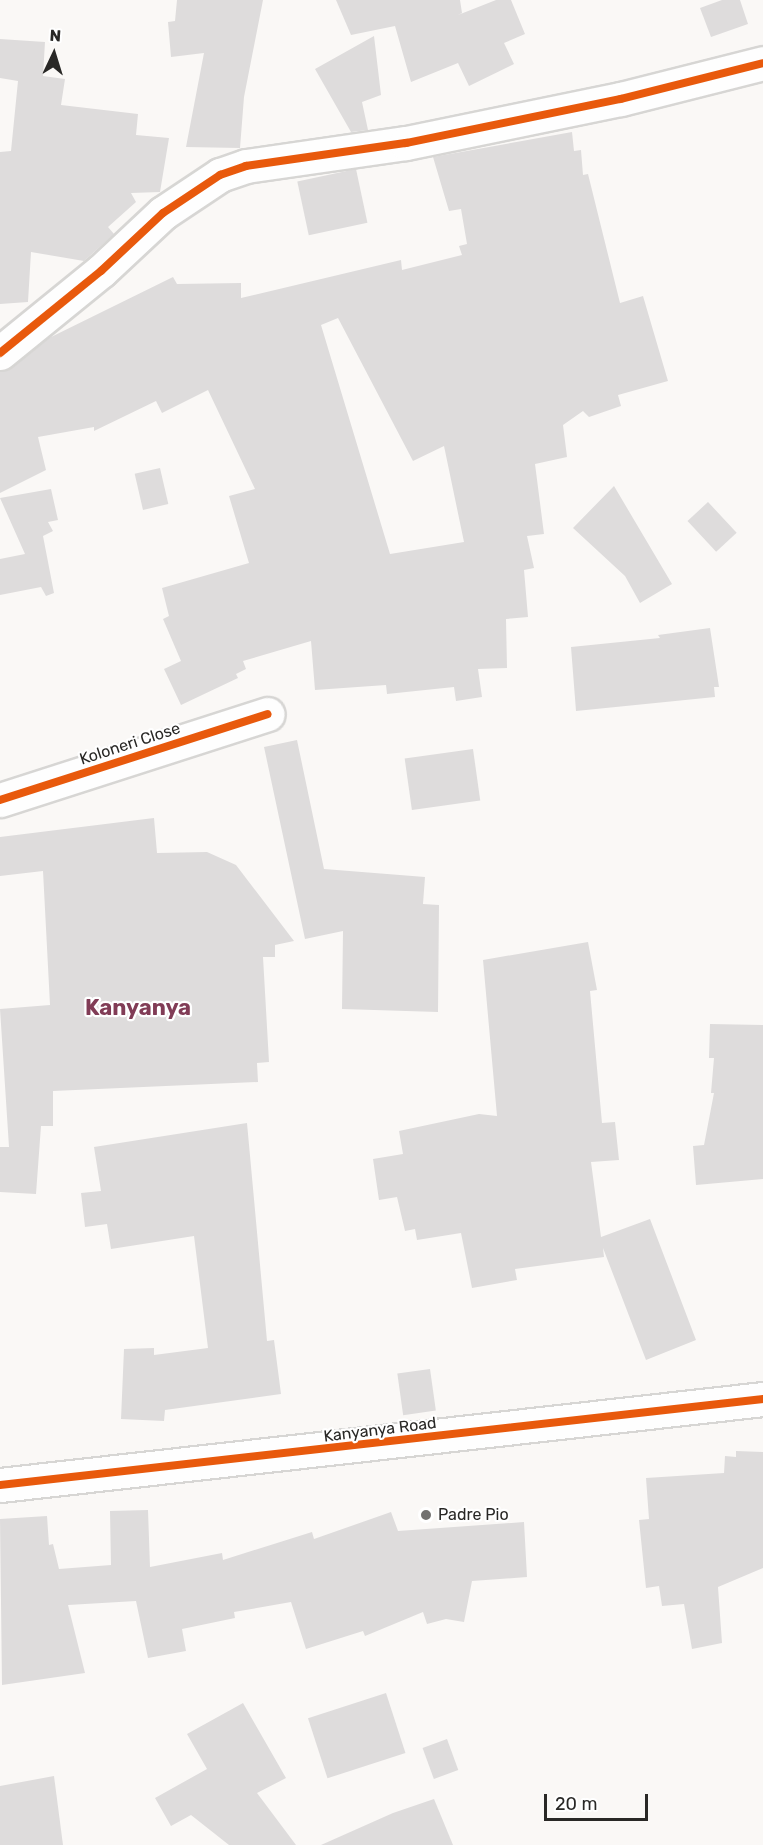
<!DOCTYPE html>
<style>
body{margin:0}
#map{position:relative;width:763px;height:1845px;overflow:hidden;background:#faf8f6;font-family:Rubik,sans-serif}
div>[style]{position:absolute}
.building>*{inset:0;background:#dedcdc;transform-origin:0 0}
.roads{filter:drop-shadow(2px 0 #d7d6d4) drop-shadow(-2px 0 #d7d6d4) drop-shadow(0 2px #d7d6d4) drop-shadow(0 -2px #d7d6d4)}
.minor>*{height:33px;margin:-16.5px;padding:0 16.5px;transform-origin:16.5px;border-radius:16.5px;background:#fefefe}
.cycleway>*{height:8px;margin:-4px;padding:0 4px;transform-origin:4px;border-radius:4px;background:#e8590c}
.dots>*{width:16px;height:16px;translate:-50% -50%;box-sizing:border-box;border:3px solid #fff;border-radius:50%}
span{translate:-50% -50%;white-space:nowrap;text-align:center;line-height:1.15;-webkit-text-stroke:4.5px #fff;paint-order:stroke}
.street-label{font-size:16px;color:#292826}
.poi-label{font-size:16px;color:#292826}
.left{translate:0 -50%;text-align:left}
.district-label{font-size:22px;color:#813c56;font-weight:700}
.north{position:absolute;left:24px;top:24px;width:60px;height:60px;-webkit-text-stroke:4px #fff;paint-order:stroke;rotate:4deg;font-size:16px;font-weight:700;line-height:24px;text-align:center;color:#292826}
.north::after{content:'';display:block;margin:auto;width:21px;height:27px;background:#292826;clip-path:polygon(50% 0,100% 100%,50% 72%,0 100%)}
.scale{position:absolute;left:544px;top:1794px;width:104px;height:27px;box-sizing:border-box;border:3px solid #292826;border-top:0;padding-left:8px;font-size:18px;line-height:21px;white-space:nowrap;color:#292826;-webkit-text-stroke:4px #fff;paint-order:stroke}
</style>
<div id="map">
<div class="building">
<div style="clip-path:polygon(177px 0,263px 0,244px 97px,240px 148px,186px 147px,204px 53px,171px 57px,168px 22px,175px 21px)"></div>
<div style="clip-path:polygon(336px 0,460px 0,462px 13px,458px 15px,496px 0,511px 0,525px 34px,504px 43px,514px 64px,469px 86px,458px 63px,411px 82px,395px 26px,351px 35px)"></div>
<div style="clip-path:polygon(722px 0,740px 0,748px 24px,711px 37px,700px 8px)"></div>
<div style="clip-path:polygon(374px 36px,381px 95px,362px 102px,368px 130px,351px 132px,315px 69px)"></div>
<div style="clip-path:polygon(0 39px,45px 42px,43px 76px,65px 79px,61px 105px,138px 114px,136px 135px,169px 138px,160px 192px,131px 193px,136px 202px,108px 227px,114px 234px,84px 261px,31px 252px,28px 302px,0 304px,0 152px,11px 151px,18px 81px,0 78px)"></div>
<div style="clip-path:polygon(evenodd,572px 132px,574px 151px,581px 150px,583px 175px,588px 174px,620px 303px,643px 296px,668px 381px,618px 395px,621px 406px,589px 417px,583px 411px,563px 425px,567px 457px,535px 464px,544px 534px,527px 536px,534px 568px,524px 570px,528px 617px,506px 619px,507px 668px,478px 669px,482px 697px,456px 701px,454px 687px,387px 694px,386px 685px,315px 690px,311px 641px,243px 661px,246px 669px,236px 674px,238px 678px,181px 705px,164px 669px,181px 661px,163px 619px,169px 616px,162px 588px,249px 563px,229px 496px,255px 489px,208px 390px,162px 413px,156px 401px,94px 431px,94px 427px,38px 437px,46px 470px,0 493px,0 371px,12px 368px,47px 339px,173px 277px,177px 284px,241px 283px,241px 298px,401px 260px,402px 270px,462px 255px,459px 246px,467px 244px,461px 209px,449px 211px,433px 157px,572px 132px,338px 318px,413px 461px,444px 446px,464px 542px,390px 554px,321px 325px,338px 318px)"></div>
<div style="left:356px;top:169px;width:55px;height:60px;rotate:78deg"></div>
<div style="left:160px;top:468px;width:37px;height:26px;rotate:77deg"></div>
<div style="clip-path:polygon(614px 486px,672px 584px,640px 603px,625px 576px,573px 528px)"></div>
<div style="clip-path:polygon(51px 489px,58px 520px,48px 522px,53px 531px,43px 536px,54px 593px,46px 596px,41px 587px,0 595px,0 559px,25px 554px,0 498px)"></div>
<div style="left:708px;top:502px;width:42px;height:28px;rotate:47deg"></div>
<div style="clip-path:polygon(710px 628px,719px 687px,714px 687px,715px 697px,576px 711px,571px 647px,660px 638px,658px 635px)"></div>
<div style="clip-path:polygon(297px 740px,324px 869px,425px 877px,423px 904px,439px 905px,438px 1012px,342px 1009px,343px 931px,305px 939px,264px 747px)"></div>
<div style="left:473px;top:749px;width:52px;height:69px;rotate:82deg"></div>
<div style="clip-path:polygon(154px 818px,157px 853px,207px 852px,236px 865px,294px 941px,275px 945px,275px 957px,263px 957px,269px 1062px,257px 1063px,258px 1082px,53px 1091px,53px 1126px,41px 1126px,36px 1194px,0 1192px,0 1147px,9px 1147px,0 1009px,50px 1005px,43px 871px,0 876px,0 837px)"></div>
<div style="clip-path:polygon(588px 942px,597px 990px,590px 991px,602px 1123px,615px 1122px,619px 1160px,591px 1162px,601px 1237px,650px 1219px,696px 1340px,646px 1360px,603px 1248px,604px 1257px,515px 1269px,517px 1280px,472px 1288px,461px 1233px,417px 1240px,415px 1229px,405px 1231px,397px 1197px,379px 1200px,373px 1159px,403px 1154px,399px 1131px,479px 1114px,497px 1116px,483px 960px)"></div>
<div style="clip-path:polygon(710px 1024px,763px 1025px,763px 1179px,696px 1185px,693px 1146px,704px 1145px,714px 1093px,711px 1093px,714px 1058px,709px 1058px)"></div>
<div style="clip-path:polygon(247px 1123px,267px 1341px,274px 1340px,281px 1394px,165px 1410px,164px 1421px,121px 1419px,124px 1349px,154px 1348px,154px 1355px,208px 1348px,194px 1236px,111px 1249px,107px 1224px,85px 1227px,81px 1193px,101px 1191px,94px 1147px)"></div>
<div style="left:430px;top:1369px;width:42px;height:33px;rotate:82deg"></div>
<div style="clip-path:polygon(736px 1451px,763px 1452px,763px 1568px,718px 1587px,722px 1643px,692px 1649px,684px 1604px,662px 1606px,659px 1586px,646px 1588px,639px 1520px,649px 1519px,646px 1478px,724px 1473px,725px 1456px,736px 1457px)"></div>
<div style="clip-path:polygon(148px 1510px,150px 1567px,222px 1553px,223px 1560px,312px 1532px,314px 1539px,391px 1512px,398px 1531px,524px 1522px,527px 1577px,472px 1581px,464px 1622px,446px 1619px,427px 1624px,423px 1612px,365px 1636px,363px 1631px,306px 1649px,291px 1602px,234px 1612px,235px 1618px,182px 1629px,186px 1651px,148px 1658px,136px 1601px,68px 1605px,85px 1673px,2px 1685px,0 1519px,47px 1516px,49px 1545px,53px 1544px,59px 1569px,111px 1565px,110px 1511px)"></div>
<div style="left:386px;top:1693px;width:63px;height:82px;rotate:72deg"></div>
<div style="clip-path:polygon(243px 1703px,286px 1778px,257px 1793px,296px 1845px,229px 1845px,191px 1815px,171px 1826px,155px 1798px,207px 1769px,187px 1734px)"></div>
<div style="left:447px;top:1739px;width:33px;height:26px;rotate:70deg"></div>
<div style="clip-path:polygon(54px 1776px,63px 1845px,0 1845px,0 1786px)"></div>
<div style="clip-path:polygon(434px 1799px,453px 1845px,321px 1845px,393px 1813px)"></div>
</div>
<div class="roads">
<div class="minor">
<div style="left:0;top:353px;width:130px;rotate:-39.1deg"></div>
<div style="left:101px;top:271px;width:85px;rotate:-43.1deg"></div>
<div style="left:163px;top:213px;width:69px;rotate:-33.7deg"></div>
<div style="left:220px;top:175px;width:28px;rotate:-19deg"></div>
<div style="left:246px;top:166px;width:162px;rotate:-8.2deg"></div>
<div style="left:406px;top:143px;width:219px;rotate:-11.6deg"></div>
<div style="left:621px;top:99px;width:146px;rotate:-14.2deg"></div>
<div style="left:0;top:800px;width:281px;rotate:-17.8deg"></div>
<div style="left:0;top:1485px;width:768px;rotate:-6.43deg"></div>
</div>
</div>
<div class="cycleway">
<div style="left:0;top:353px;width:130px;rotate:-39.1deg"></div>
<div style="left:101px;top:271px;width:85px;rotate:-43.1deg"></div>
<div style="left:163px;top:213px;width:69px;rotate:-33.7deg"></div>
<div style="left:220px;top:175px;width:28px;rotate:-19deg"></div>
<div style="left:246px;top:166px;width:162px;rotate:-8.2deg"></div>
<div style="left:406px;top:143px;width:219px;rotate:-11.6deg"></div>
<div style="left:621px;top:99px;width:146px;rotate:-14.2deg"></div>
<div style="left:0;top:800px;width:281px;rotate:-17.8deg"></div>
<div style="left:0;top:1485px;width:768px;rotate:-6.43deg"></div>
</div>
<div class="dots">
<div style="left:426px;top:1515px;background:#72716f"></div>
</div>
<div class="street-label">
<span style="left:130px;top:744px;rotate:-18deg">Koloneri Close</span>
<span style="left:380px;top:1430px;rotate:-7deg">Kanyanya Road</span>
</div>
<div class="poi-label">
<span class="left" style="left:438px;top:1515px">Padre Pio</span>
</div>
<div class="district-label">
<span style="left:138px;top:1008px">Kanyanya</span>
</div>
<div class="north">N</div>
<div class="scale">20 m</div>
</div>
